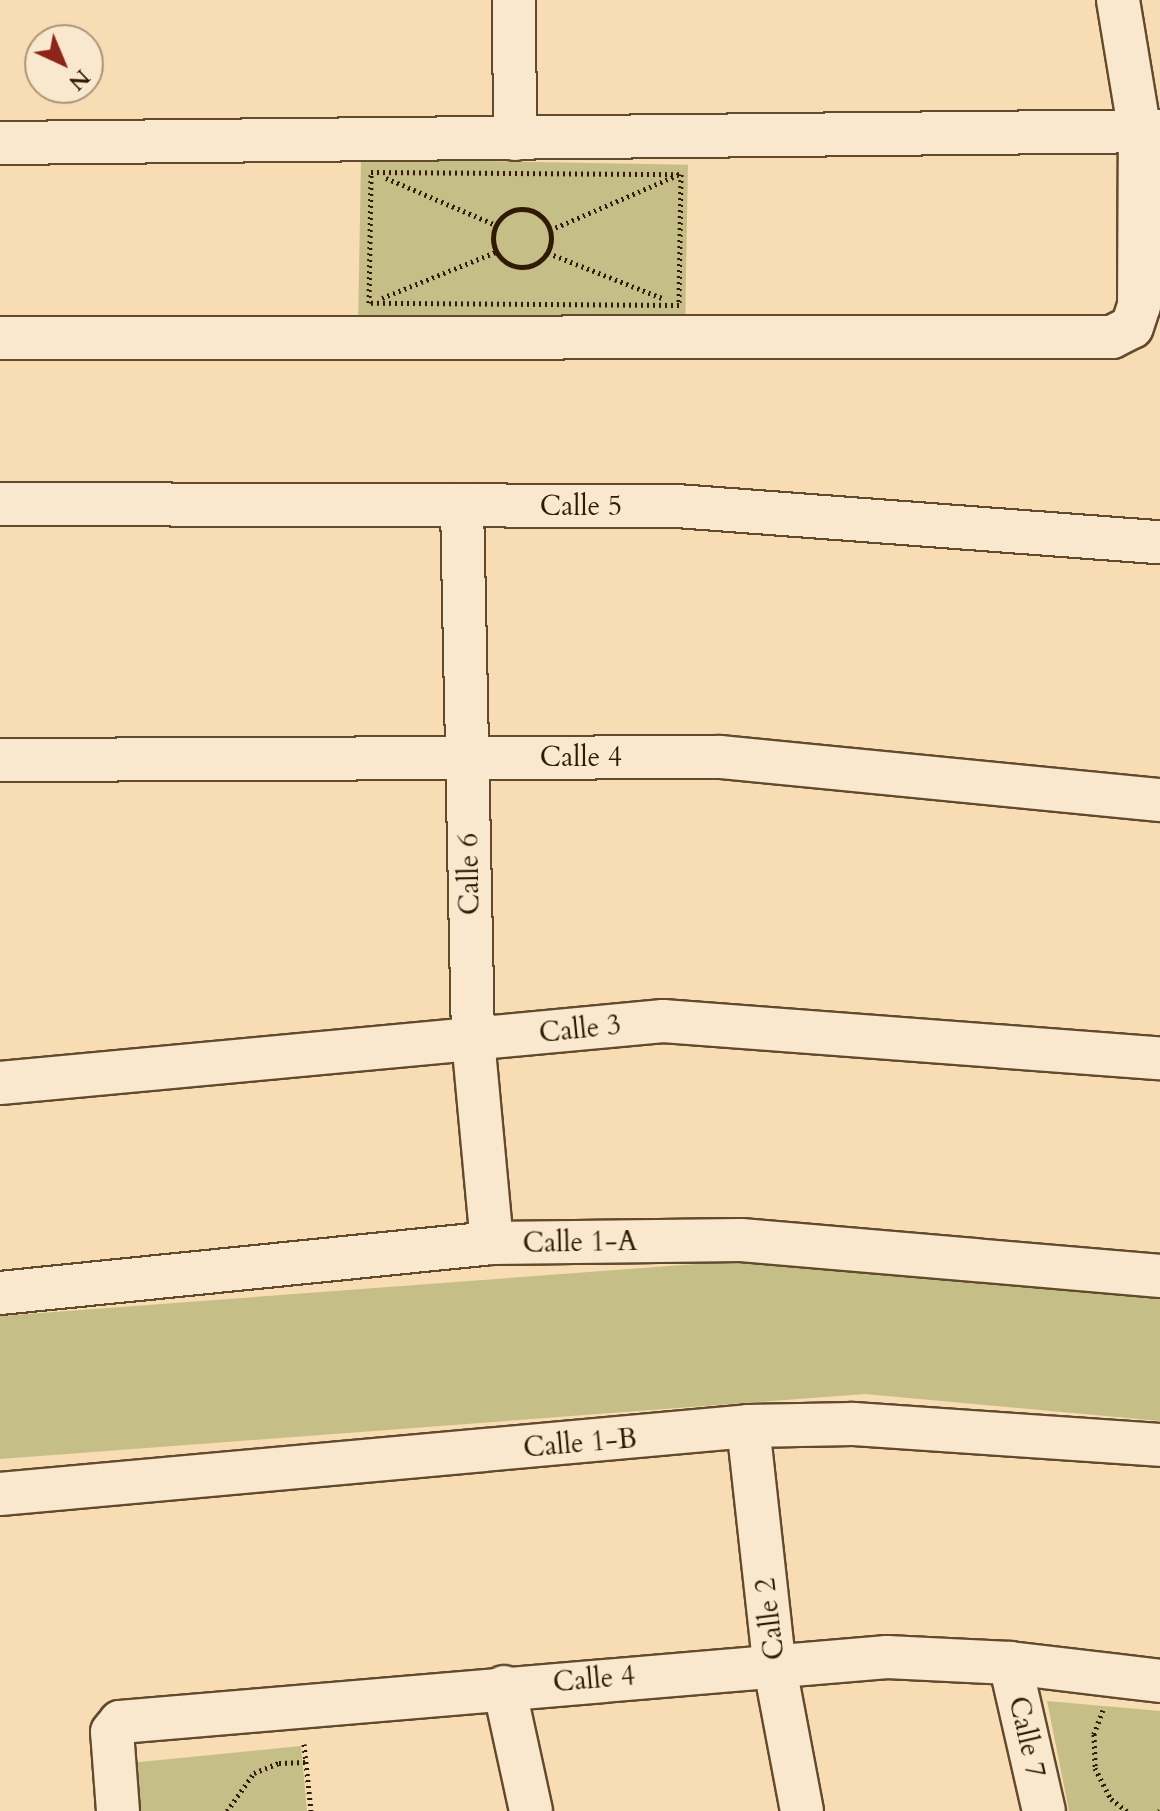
<!DOCTYPE html>
<style>
body{margin:0}
#map{position:relative;width:1160px;height:1811px;overflow:hidden;background:#f8dcb3;font-family:Cardo,serif}
div>[style]{position:absolute}
.green>*{inset:0;background:#c5be87;transform-origin:0 0}
.path>*{height:5px;margin-top:-2.5px;transform-origin:0;background:repeating-linear-gradient(90deg,#301a00 0 2px,transparent 0 6px)}
.path>.ring{margin:-2.5px;padding:0;box-sizing:content-box;background:none;border:5px solid #301a00;border-radius:50%}
.roads{filter:drop-shadow(2px 0 #624a2d) drop-shadow(-2px 0 #624a2d) drop-shadow(0 2px #624a2d) drop-shadow(0 -2px #624a2d)}
.minor>*{height:42px;margin:-21px;padding:0 21px;transform-origin:21px;border-radius:21px;background:#fae8ce}
span{translate:-50% -50%;white-space:nowrap;text-align:center;line-height:1.15;-webkit-text-stroke:6px #fae8ce;paint-order:stroke}
.street-label{font-size:28px;color:#301a00}
.north{position:absolute;left:24px;top:24px;width:80px;height:80px;box-sizing:border-box;background:#fae8ce;border:2px solid #a9967c;border-radius:50%;rotate:136deg;font-size:22px;font-weight:700;line-height:32px;text-align:center;color:#301a00}
.north::after{content:'';display:block;margin:auto;width:28px;height:36px;background:#8f2418;clip-path:polygon(50% 0,100% 100%,50% 72%,0 100%)}
</style>
<div id="map">
<div class="green">
<div style="left:361px;top:159px;width:327px;height:159px;rotate:1deg"></div>
<div style="clip-path:polygon(763px 1259px,1160px 1288px,1160px 1421px,865px 1394px,0 1459px,0 1316px)"></div>
<div style="clip-path:polygon(1047px 1701px,1160px 1711px,1160px 1811px,1069px 1811px)"></div>
<div style="clip-path:polygon(301px 1746px,307px 1811px,134px 1811px,130px 1763px)"></div>
</div>
<div class="path">
<div style="left:371px;top:172px;width:310px;rotate:0.4deg"></div>
<div style="left:681px;top:174px;width:131px;rotate:90.9deg"></div>
<div style="left:679px;top:305px;width:310px;rotate:-179.6deg"></div>
<div style="left:369px;top:303px;width:131px;rotate:-89.1deg"></div>
<div style="left:386px;top:178px;width:120px;rotate:23.1deg"></div>
<div class="ring" style="left:493px;top:209px;width:53px;height:53px"></div>
<div style="left:550px;top:230px;width:139px;rotate:-23.3deg"></div>
<div style="left:548px;top:253px;width:123px;rotate:21.5deg"></div>
<div style="left:382px;top:298px;width:123px;rotate:-22deg"></div>
<div style="left:1103px;top:1710px;width:26px;rotate:111deg"></div>
<div style="left:1094px;top:1734px;width:34px;rotate:88deg"></div>
<div style="left:1095px;top:1768px;width:35px;rotate:63deg"></div>
<div style="left:1111px;top:1799px;width:20px;rotate:37deg"></div>
<div style="left:304px;top:1744px;width:67px;rotate:84deg"></div>
<div style="left:227px;top:1811px;width:47px;rotate:-54.6deg"></div>
<div style="left:254px;top:1773px;width:27px;rotate:-22deg"></div>
<div style="left:279px;top:1763px;width:27px;rotate:-2deg"></div>
<div style="left:1159px;top:1811px;width:1px;rotate:-45deg"></div>
</div>
<div class="roads">
<div class="minor">
<div style="left:514px;top:0;width:139px;rotate:89.6deg"></div>
<div style="left:0;top:143px;width:1160px;rotate:-0.59deg"></div>
<div style="left:0;top:338px;width:1112px;rotate:-0.05deg"></div>
<div style="left:1112px;top:337px;width:22px;rotate:-27deg"></div>
<div style="left:1132px;top:327px;width:22px;rotate:-72deg"></div>
<div style="left:1139px;top:306px;width:173px;rotate:-89.7deg"></div>
<div style="left:1140px;top:133px;width:135px;rotate:-99.4deg"></div>
<div style="left:0;top:504px;width:677px;rotate:0.17deg"></div>
<div style="left:677px;top:506px;width:484px;rotate:4.3deg"></div>
<div style="left:462px;top:505px;width:534px;rotate:88.82deg"></div>
<div style="left:473px;top:1039px;width:205px;rotate:84.7deg"></div>
<div style="left:0;top:760px;width:720px;rotate:-0.24deg"></div>
<div style="left:720px;top:757px;width:442px;rotate:5.6deg"></div>
<div style="left:0;top:1083px;width:666px;rotate:-5.34deg"></div>
<div style="left:663px;top:1021px;width:498px;rotate:4.3deg"></div>
<div style="left:0;top:1293px;width:495px;rotate:-5.8deg"></div>
<div style="left:492px;top:1243px;width:249px;rotate:-0.7deg"></div>
<div style="left:741px;top:1240px;width:421px;rotate:4.9deg"></div>
<div style="left:748px;top:1426px;width:238px;rotate:83.7deg"></div>
<div style="left:774px;top:1663px;width:151px;rotate:79.3deg"></div>
<div style="left:0;top:1494px;width:751px;rotate:-5.19deg"></div>
<div style="left:748px;top:1426px;width:105px;rotate:-1.1deg"></div>
<div style="left:853px;top:1424px;width:308px;rotate:3.9deg"></div>
<div style="left:1010px;top:1663px;width:152px;rotate:77.1deg"></div>
<div style="left:504px;top:1687px;width:127px;rotate:77.7deg"></div>
<div style="left:118px;top:1811px;width:79px;rotate:-94.3deg"></div>
<div style="left:112px;top:1732px;width:13px;rotate:-51deg"></div>
<div style="left:120px;top:1722px;width:770px;rotate:-4.84deg"></div>
<div style="left:887px;top:1657px;width:123px;rotate:2.8deg"></div>
<div style="left:1010px;top:1663px;width:151px;rotate:6.8deg"></div>
</div>
</div>
<div class="street-label">
<span style="left:581px;top:506px">Calle 5</span>
<span style="left:581px;top:757px">Calle 4</span>
<span style="left:469px;top:874px;rotate:-91deg">Calle 6</span>
<span style="left:580px;top:1029px;rotate:-6deg">Calle 3</span>
<span style="left:580px;top:1242px;rotate:-1deg">Calle 1-A</span>
<span style="left:580px;top:1443px;rotate:-5deg">Calle 1-B</span>
<span style="left:770px;top:1619px;rotate:-97deg">Calle 2</span>
<span style="left:594px;top:1679px;rotate:-5deg">Calle 4</span>
<span style="left:1027px;top:1737px;rotate:77deg">Calle 7</span>
</div>
<div class="north">N</div>
</div>
